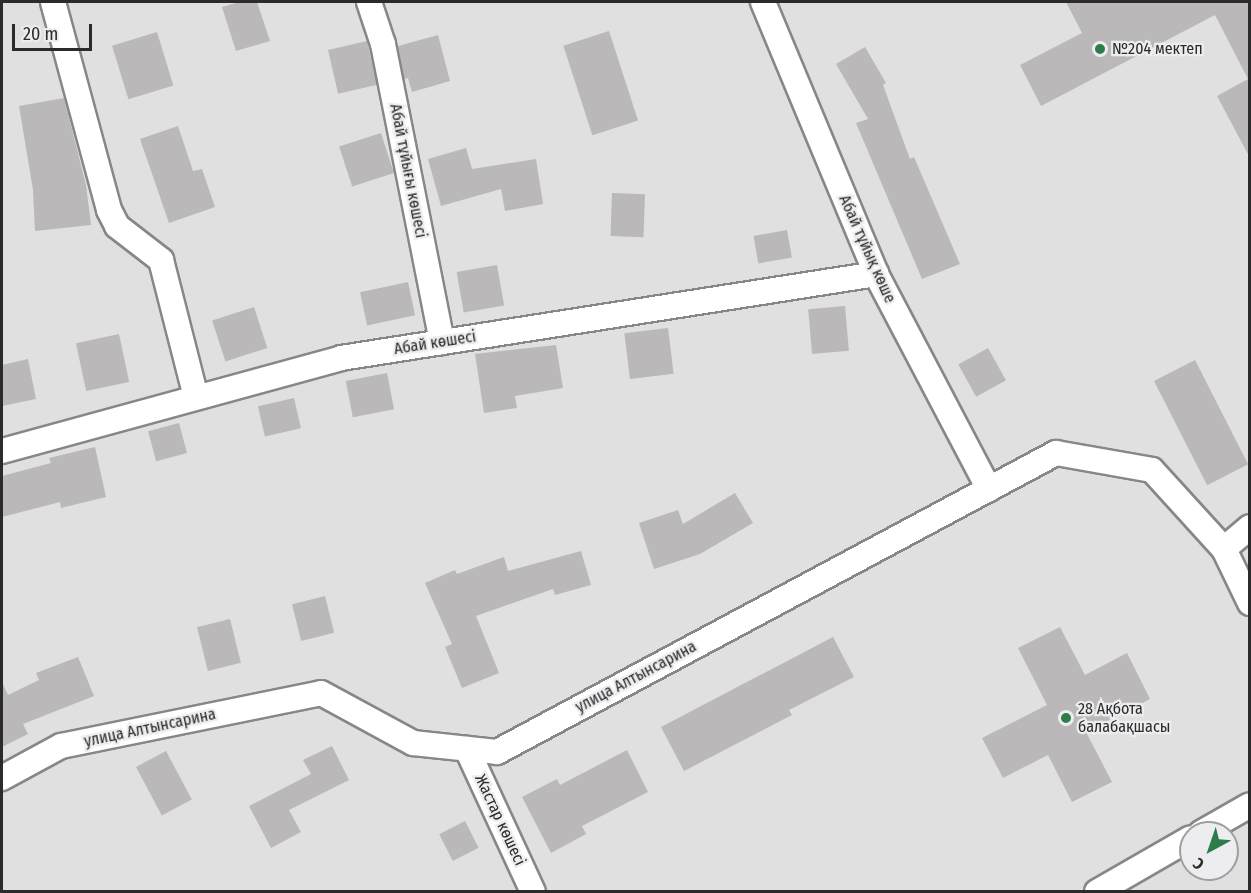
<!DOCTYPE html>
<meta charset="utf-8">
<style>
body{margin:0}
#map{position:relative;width:1251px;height:893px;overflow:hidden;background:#e0e0e1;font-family:"Fira Sans Condensed",sans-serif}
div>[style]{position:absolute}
.building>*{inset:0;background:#bab8b9;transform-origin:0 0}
.roads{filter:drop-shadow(2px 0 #878788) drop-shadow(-2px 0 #878788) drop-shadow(0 2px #878788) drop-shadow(0 -2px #878788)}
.street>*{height:24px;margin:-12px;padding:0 12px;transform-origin:12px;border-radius:12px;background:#fff}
.dots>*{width:16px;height:16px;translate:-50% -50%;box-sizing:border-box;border:3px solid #ededef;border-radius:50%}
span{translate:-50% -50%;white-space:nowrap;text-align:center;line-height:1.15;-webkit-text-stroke:4.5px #ededef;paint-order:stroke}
.poi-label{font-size:16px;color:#2b2b2c}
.left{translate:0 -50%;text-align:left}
.street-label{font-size:16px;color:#2b2b2c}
.frame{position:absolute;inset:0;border:3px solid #2b2b2c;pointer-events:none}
.north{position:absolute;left:1179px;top:821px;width:60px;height:60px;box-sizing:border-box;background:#ededef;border:2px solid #9f9fa1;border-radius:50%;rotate:220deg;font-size:16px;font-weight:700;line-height:24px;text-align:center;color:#2b2b2c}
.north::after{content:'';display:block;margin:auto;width:21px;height:27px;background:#2e7c4c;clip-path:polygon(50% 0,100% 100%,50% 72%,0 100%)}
.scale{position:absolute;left:12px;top:24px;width:80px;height:27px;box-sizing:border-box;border:3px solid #2b2b2c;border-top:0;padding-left:8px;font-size:18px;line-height:21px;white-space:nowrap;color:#2b2b2c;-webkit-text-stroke:4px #ededef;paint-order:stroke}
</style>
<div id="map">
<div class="building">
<div style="clip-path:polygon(239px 2px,257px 2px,270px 41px,236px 51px,222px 7px)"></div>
<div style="clip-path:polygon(1066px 2px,1250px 2px,1250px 158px,1217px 96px,1248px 79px,1215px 15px,1041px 106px,1020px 65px,1082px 33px)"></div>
<div style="left:609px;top:31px;width:94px;height:48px;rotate:72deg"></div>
<div style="left:157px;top:32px;width:56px;height:47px;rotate:73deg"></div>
<div style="clip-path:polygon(438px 35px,450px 81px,412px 92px,408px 78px,404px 79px,398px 46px)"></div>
<div style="left:367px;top:41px;width:45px;height:40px;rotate:77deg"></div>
<div style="clip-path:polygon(865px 47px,886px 83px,883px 85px,910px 159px,914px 157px,960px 264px,922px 279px,856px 123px,868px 119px,836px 64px)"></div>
<div style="clip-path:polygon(64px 98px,86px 185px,91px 225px,35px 231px,33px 190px,19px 106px)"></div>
<div style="clip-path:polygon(178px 126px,193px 171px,202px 169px,215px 207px,169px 223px,140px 139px)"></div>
<div style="left:381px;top:133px;width:42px;height:44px;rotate:72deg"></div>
<div style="clip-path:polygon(466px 148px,472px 169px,536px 159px,543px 204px,505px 211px,501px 189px,441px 206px,428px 159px)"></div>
<div style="left:612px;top:193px;width:33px;height:43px;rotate:2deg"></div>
<div style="left:787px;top:230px;width:28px;height:34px;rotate:80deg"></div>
<div style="left:497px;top:265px;width:41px;height:41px;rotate:80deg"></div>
<div style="left:408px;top:282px;width:34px;height:49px;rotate:78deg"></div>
<div style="left:845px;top:306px;width:45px;height:37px;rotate:85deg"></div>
<div style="left:254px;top:307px;width:43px;height:44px;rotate:72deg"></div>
<div style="left:668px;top:328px;width:46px;height:44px;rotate:83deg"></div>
<div style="left:119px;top:334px;width:49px;height:44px;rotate:78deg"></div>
<div style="clip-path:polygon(556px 345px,563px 388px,515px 396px,517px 408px,484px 413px,475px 354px)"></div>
<div style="left:988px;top:348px;width:37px;height:34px;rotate:61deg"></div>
<div style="clip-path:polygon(28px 359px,36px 399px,2px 406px,2px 365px)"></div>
<div style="left:1195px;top:360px;width:117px;height:46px;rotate:63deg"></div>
<div style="left:387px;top:373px;width:37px;height:42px;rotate:79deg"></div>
<div style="left:294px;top:398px;width:31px;height:37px;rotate:77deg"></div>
<div style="left:179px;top:423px;width:31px;height:32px;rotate:75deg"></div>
<div style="clip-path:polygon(95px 447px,106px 497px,61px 508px,60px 502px,2px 517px,2px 476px,51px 463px,49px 458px)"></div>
<div style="clip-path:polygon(735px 493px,753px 523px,700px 554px,654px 569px,639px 523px,678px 510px,683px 524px)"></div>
<div style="clip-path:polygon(581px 551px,591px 585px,555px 595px,553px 589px,476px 616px,499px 673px,462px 688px,445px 647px,452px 644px,425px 583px,455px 570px,457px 574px,504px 557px,508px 571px)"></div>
<div style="left:325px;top:596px;width:38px;height:34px;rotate:76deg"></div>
<div style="left:230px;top:619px;width:45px;height:34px;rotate:76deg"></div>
<div style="clip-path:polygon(1060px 627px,1085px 675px,1127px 653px,1150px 699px,1086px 732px,1112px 782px,1072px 802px,1048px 755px,1003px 778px,982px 738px,1047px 705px,1018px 648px)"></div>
<div style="clip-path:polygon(833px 637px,854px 677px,789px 710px,792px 715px,684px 771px,661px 727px)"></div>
<div style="clip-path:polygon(78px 657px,94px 696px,23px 724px,28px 734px,2px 747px,2px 682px,8px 695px,39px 680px,36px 673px)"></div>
<div style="clip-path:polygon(332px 746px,349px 780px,289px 810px,301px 832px,271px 848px,249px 806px,311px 774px,303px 760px)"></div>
<div style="clip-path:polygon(627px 750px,648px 792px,582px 826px,586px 834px,551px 853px,522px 797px,557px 779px,560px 785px)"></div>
<div style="left:166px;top:751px;width:55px;height:34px;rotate:62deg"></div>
<div style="left:465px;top:821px;width:30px;height:29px;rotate:63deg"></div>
</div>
<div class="roads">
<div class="street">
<div style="left:53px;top:2px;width:215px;rotate:74.9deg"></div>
<div style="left:109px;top:210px;width:18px;rotate:63deg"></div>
<div style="left:117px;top:226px;width:56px;rotate:37.7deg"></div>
<div style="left:161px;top:260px;width:141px;rotate:75.7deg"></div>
<div style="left:369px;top:2px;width:44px;rotate:71.6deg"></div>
<div style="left:383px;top:44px;width:304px;rotate:78.8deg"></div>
<div style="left:763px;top:2px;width:295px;rotate:67.4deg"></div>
<div style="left:876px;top:274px;width:243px;rotate:62.3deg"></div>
<div style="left:2px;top:451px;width:352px;rotate:-15.3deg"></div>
<div style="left:341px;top:358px;width:542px;rotate:-8.92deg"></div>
<div style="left:1250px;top:527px;width:34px;rotate:140deg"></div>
<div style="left:1224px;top:549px;width:60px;rotate:64.3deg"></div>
<div style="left:467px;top:749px;width:157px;rotate:65.2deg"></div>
<div style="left:2px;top:778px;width:67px;rotate:-28.5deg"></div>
<div style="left:61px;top:746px;width:265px;rotate:-11.5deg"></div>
<div style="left:321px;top:693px;width:105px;rotate:28.5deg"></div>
<div style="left:413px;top:743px;width:84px;rotate:6.1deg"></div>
<div style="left:497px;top:752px;width:634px;rotate:-28.14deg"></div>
<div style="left:1056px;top:453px;width:97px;rotate:10deg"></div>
<div style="left:1152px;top:470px;width:107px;rotate:47.7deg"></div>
<div style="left:1201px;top:833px;width:56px;rotate:-29.7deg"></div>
<div style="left:1097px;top:892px;width:108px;rotate:-29.9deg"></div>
</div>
</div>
<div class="dots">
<div style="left:1100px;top:49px;background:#2e7c4c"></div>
<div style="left:1066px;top:718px;background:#2e7c4c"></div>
</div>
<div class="poi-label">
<span class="left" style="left:1112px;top:49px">№204 мектеп</span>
<span class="left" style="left:1078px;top:718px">28 Ақбота<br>балабақшасы</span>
</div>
<div class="street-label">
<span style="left:408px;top:171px;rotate:79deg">Абай тұйығы көшесі</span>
<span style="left:867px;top:249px;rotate:66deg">Абай тұйық көше</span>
<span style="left:435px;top:343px;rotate:-9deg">Абай көшесі</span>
<span style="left:636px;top:677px;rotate:-28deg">улица Алтынсарина</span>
<span style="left:150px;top:728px;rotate:-12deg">улица Алтынсарина</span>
<span style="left:500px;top:820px;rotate:65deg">Жастар көшесі</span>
</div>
<div class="frame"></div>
<div class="north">С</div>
<div class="scale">20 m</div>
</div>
